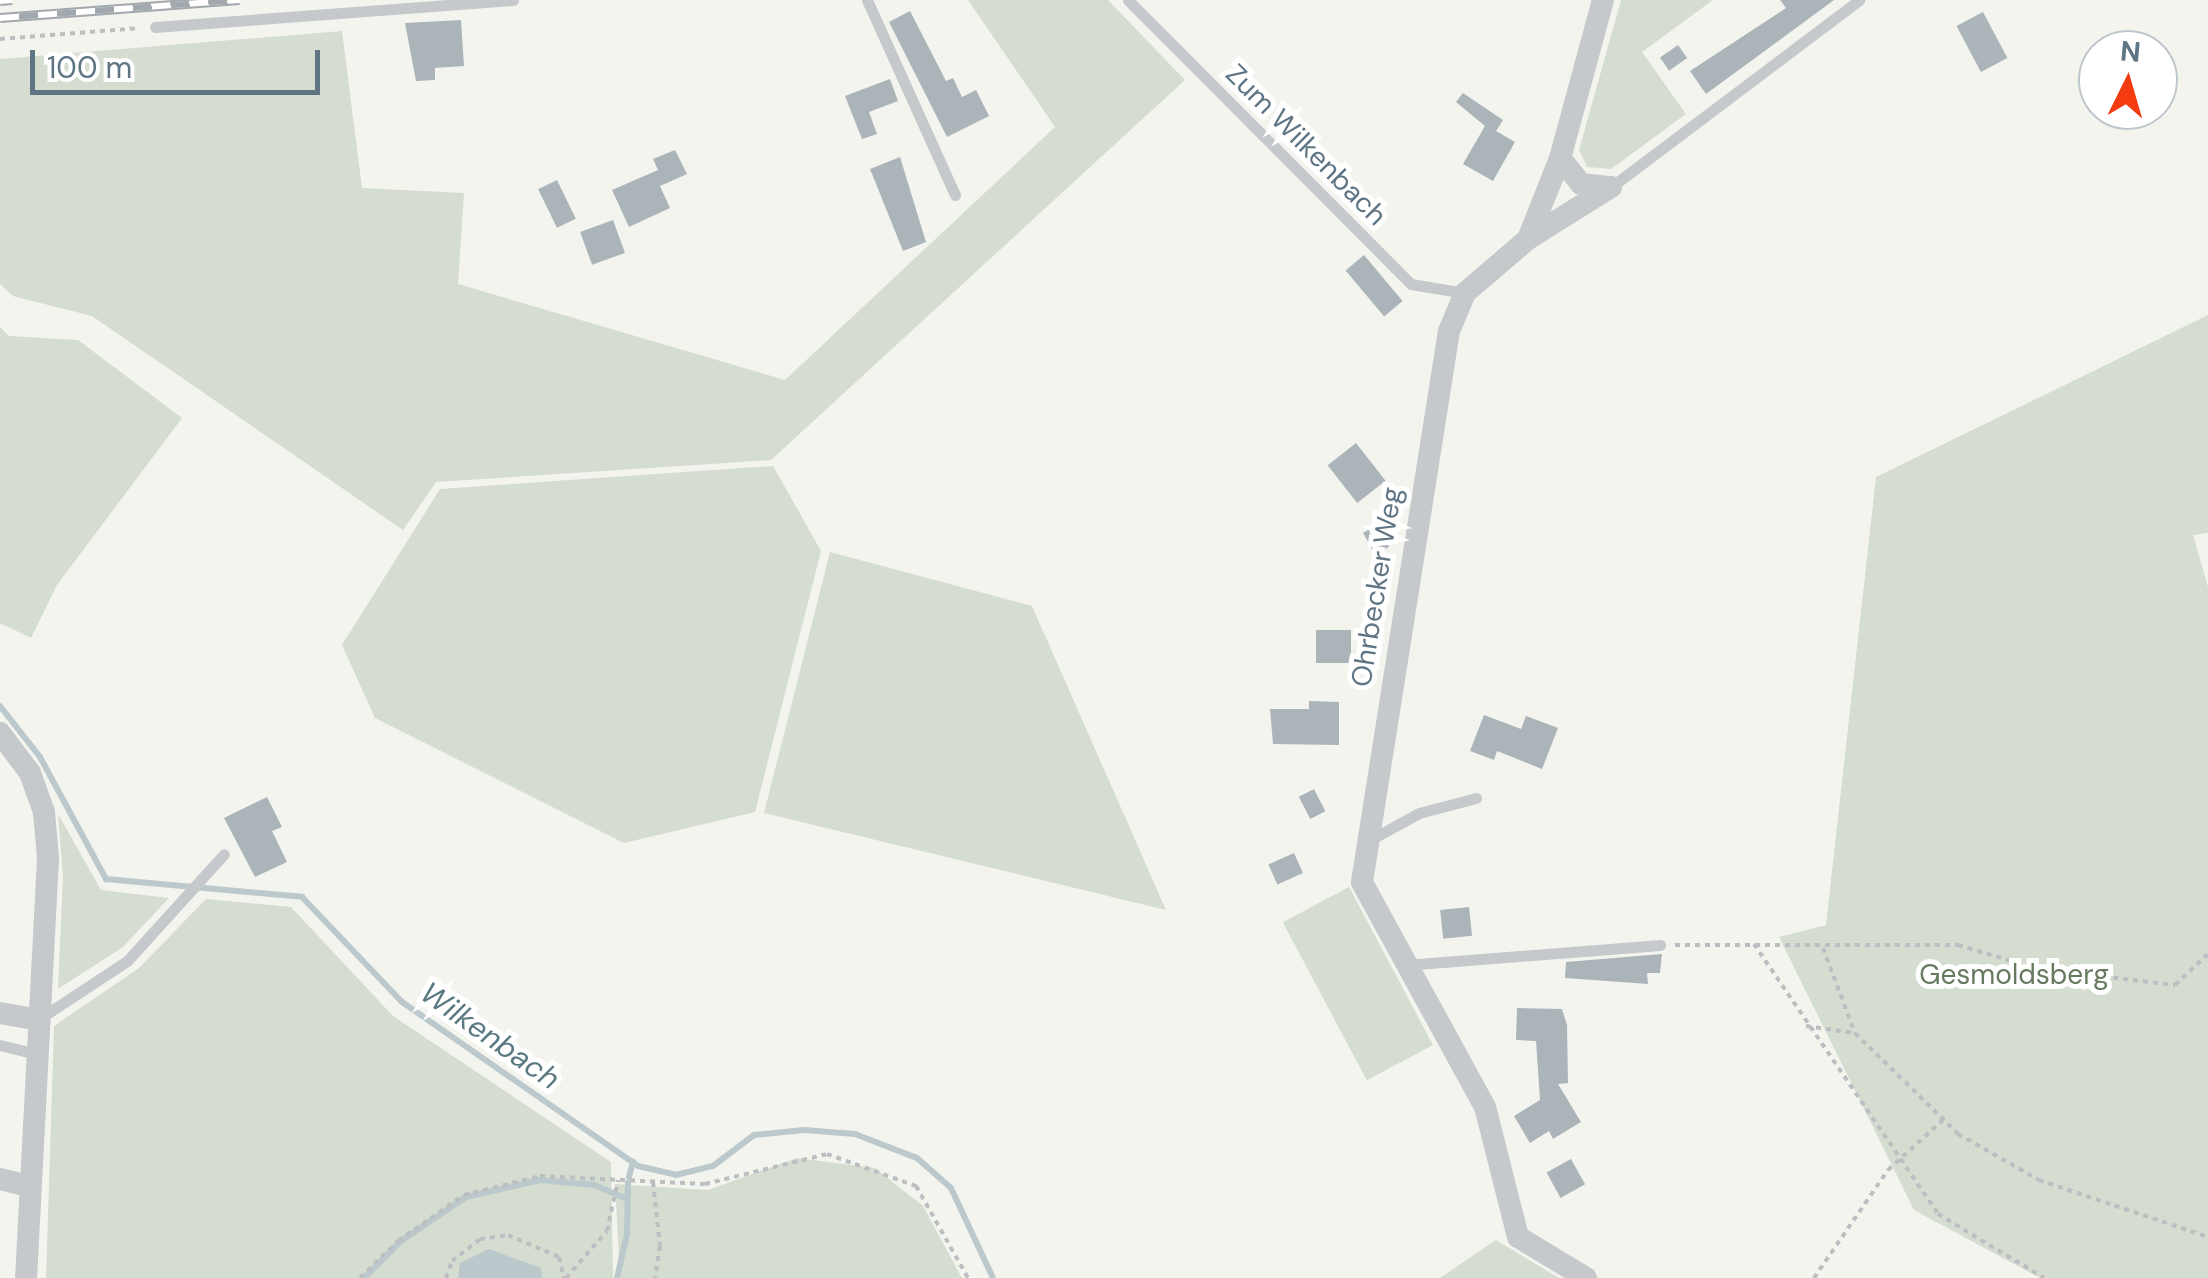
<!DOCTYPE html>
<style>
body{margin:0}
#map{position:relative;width:2208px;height:1278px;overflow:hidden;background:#f4f4ef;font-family:"DM Sans",sans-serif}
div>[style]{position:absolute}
.green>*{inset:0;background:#d5dcd0;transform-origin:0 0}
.water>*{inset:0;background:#bbc9cd}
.stream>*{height:6px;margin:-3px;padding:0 3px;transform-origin:3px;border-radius:3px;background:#bbc9cd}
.building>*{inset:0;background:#abb4b9;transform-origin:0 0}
.path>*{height:4px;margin-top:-2px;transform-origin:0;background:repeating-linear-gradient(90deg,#bcbfc1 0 5px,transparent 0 10px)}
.service>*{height:11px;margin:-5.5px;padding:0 5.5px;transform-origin:5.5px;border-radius:5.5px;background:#c6c9cc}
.minor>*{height:22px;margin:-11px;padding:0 11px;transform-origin:11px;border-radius:11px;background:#c6c9cc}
.rail>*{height:10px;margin-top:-5px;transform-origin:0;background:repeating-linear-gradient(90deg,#fff 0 19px,#a1a8ae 0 38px);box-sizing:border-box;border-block:2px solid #a1a8ae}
span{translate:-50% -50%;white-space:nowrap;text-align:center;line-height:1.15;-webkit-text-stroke:10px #fff;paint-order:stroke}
.street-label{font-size:28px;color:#607584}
.park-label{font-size:28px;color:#667a60}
.water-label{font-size:30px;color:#5b7982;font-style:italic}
.north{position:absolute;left:2078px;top:30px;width:100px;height:100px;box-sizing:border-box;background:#fff;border:2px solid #bfc8ce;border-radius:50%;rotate:5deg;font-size:28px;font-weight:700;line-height:40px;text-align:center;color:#607584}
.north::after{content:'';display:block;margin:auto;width:35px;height:45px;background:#f43c10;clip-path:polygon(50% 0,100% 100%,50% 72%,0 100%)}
.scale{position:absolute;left:30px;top:50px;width:290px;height:45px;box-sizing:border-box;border:5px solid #607584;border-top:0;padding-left:12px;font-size:30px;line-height:35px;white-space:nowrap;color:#607584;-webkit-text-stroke:8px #fff;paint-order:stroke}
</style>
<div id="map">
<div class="green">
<div style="clip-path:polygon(968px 0,1108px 0,1185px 80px,771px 460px,436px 482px,403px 530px,92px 316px,13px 296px,0 284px,0 59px,342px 31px,362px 188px,464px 193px,458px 284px,785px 380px,1055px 127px)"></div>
<div style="clip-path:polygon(1621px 0,1713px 0,1642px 52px,1686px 114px,1611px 169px,1587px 167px,1579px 150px)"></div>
<div style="clip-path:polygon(2208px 315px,2208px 533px,2193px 535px,2208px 587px,2208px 1278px,2040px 1278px,1914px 1210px,1779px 937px,1826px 925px,1876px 477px)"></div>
<div style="clip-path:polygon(0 327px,9px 336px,78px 340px,182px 418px,57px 585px,31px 638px,0 623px)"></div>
<div style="clip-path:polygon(773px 466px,821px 551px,755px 812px,624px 843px,375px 718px,342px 645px,440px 489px)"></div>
<div style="clip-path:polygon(830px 552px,1032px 606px,1166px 910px,764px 813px)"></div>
<div style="clip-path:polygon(58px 814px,101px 890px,169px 898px,123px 947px,58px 989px,63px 876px)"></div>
<div style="left:1349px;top:887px;width:179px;height:75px;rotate:62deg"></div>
<div style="clip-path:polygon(206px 899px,291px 907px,393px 1016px,611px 1162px,613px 1278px,46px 1278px,54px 1026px,139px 968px)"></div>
<div style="clip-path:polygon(797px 1158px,875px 1168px,923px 1206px,962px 1278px,620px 1278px,615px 1184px,708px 1190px)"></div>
<div style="clip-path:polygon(1496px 1240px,1559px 1278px,1440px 1278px)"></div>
</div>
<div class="water">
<div style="clip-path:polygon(489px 1249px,541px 1268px,542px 1278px,458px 1278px,460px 1263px)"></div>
</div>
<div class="stream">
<div style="left:0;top:706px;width:65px;rotate:51.9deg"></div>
<div style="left:40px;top:757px;width:139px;rotate:61.6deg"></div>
<div style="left:106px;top:879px;width:197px;rotate:5.2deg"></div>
<div style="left:302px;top:897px;width:145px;rotate:46.4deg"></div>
<div style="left:402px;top:1002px;width:287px;rotate:34.8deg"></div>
<div style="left:638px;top:1166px;width:39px;rotate:13deg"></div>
<div style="left:676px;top:1175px;width:38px;rotate:-14deg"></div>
<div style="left:713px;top:1166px;width:51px;rotate:-37.1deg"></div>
<div style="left:754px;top:1135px;width:50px;rotate:-5.7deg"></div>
<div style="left:804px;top:1130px;width:51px;rotate:4.5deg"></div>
<div style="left:855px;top:1134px;width:66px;rotate:21.2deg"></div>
<div style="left:917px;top:1158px;width:45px;rotate:41.4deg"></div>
<div style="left:951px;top:1188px;width:99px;rotate:65deg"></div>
<div style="left:629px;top:1177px;width:16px;rotate:-75deg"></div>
<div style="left:364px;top:1278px;width:52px;rotate:-45deg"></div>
<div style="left:401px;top:1241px;width:78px;rotate:-34.1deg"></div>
<div style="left:466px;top:1197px;width:76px;rotate:-12.9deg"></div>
<div style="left:540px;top:1180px;width:54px;rotate:5.3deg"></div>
<div style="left:594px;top:1185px;width:36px;rotate:23deg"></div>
<div style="left:617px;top:1278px;width:45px;rotate:-77.2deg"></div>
<div style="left:627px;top:1234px;width:51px;rotate:-88.9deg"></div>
</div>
<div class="building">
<div style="clip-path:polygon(1780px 0,1834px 0,1706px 94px,1690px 71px,1786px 8px)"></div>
<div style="clip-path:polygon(910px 11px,946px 81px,953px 78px,962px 97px,976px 90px,989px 116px,947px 137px,889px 22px)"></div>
<div style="left:1983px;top:12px;width:52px;height:30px;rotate:62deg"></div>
<div style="clip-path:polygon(461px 20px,464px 66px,435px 68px,435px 80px,416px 81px,405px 23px)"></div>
<div style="left:1678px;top:45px;width:16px;height:22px;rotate:55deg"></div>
<div style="clip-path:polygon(890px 79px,898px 101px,869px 112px,877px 134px,862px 139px,845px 96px)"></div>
<div style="clip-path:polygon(1463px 93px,1503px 120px,1496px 131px,1515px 142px,1493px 181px,1463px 164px,1485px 126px,1456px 102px)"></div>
<div style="clip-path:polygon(675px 150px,687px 174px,660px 186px,670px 208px,629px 227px,612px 190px,658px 170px,653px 159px)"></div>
<div style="clip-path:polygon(900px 157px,926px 242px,903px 251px,870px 169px)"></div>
<div style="left:557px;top:180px;width:43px;height:21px;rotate:64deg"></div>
<div style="left:613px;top:220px;width:35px;height:35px;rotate:70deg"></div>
<div style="left:1364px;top:255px;width:60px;height:24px;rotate:50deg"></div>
<div style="left:1356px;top:443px;width:48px;height:36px;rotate:52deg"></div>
<div style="left:1377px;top:525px;width:25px;height:16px;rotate:61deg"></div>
<div style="left:1316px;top:630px;width:35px;height:33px"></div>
<div style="clip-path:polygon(1309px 701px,1339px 702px,1339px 745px,1273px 744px,1270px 709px,1309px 709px)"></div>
<div style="clip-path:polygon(1484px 715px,1521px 729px,1526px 716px,1558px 728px,1542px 769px,1497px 751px,1494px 760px,1470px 751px)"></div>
<div style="left:1314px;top:789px;width:25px;height:17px;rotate:63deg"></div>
<div style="clip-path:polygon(267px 797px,282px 827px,272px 831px,287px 862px,255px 877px,224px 818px)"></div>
<div style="left:1294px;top:853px;width:22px;height:28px;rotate:66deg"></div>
<div style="left:1469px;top:907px;width:29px;height:29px;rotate:84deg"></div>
<div style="clip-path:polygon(1662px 954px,1660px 973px,1647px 973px,1648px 984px,1565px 978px,1566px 962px)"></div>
<div style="clip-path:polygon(1517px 1008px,1562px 1009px,1567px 1025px,1568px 1083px,1558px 1084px,1581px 1122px,1553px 1139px,1549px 1131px,1530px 1143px,1514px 1116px,1540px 1100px,1536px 1041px,1516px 1040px)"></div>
<div style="left:1571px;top:1159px;width:29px;height:28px;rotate:61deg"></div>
</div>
<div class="path">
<div style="left:0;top:39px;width:140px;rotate:-4.5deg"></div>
<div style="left:1754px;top:944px;width:327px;rotate:55.7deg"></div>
<div style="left:1938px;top:1214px;width:124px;rotate:31.1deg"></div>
<div style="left:1675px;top:945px;width:283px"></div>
<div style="left:1958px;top:945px;width:79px;rotate:16.8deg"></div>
<div style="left:2034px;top:968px;width:142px;rotate:6.9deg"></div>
<div style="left:2175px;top:985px;width:45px;rotate:-43.2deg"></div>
<div style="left:1823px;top:948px;width:91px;rotate:69.4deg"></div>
<div style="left:1806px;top:1026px;width:49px;rotate:8.1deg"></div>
<div style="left:1855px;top:1033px;width:144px;rotate:44.4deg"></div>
<div style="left:1958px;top:1134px;width:93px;rotate:29.6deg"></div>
<div style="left:2039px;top:1180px;width:178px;rotate:18.6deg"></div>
<div style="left:653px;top:1182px;width:64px;rotate:83.8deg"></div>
<div style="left:660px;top:1246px;width:32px;rotate:99deg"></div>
<div style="left:360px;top:1278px;width:53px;rotate:-44.2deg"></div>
<div style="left:398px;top:1241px;width:80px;rotate:-34.9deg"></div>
<div style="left:464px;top:1195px;width:78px;rotate:-14deg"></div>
<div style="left:540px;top:1176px;width:165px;rotate:2.8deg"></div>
<div style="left:705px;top:1184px;width:126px;rotate:-13.8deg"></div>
<div style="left:827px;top:1154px;width:95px;rotate:19.8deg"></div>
<div style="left:916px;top:1186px;width:106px;rotate:60.5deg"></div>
<div style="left:446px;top:1278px;width:18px;rotate:-71deg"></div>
<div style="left:452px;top:1261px;width:36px;rotate:-38deg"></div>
<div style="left:480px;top:1239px;width:28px;rotate:-8deg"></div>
<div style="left:508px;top:1235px;width:56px;rotate:23.3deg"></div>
<div style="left:559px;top:1257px;width:22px;rotate:77deg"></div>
<div style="left:566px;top:1278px;width:62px;rotate:-48.9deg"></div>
<div style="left:607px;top:1231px;width:52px;rotate:-77.8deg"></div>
<div style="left:1814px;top:1278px;width:131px;rotate:-55.6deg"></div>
<div style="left:1888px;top:1170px;width:74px;rotate:-42.3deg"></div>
</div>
<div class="service">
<div style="left:867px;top:0;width:214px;rotate:65.7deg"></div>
<div style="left:1128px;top:0;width:401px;rotate:45.1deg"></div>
<div style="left:1411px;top:284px;width:55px;rotate:9.5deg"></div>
<div style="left:155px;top:27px;width:359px;rotate:-4.3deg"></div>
<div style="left:1611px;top:187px;width:311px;rotate:-37deg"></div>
<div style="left:1368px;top:841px;width:58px;rotate:-28.8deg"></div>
<div style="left:1419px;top:813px;width:59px;rotate:-14.7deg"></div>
<div style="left:1405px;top:965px;width:256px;rotate:-4.5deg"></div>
<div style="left:42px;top:1017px;width:102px;rotate:-33.4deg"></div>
<div style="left:127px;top:961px;width:144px;rotate:-47.8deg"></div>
<div style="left:0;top:1045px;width:37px;rotate:14deg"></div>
</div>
<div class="minor">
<div style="left:1603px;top:0;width:164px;rotate:105.2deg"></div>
<div style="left:1560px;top:158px;width:33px;rotate:51deg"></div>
<div style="left:1581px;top:184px;width:30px;rotate:6deg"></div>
<div style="left:1528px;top:239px;width:87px;rotate:-68.4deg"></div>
<div style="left:0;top:733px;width:50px;rotate:53.1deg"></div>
<div style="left:30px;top:773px;width:41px;rotate:70.3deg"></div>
<div style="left:44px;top:812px;width:47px;rotate:85.1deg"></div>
<div style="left:48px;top:859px;width:420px;rotate:93deg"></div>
<div style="left:0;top:1013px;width:39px;rotate:10deg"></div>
<div style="left:0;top:1179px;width:30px;rotate:14deg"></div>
<div style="left:1586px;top:1278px;width:79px;rotate:-148.9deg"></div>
<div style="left:1518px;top:1237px;width:134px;rotate:-104.2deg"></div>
<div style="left:1485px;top:1107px;width:256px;rotate:-118.7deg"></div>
<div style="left:1362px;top:882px;width:558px;rotate:-81.03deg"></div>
<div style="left:1449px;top:331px;width:41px;rotate:-67.2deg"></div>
<div style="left:1465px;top:293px;width:83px;rotate:-40.6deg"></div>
<div style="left:1528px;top:239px;width:98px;rotate:-32.1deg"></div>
</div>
<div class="rail">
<div style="left:0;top:1px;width:12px;rotate:-5deg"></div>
<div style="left:0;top:18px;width:240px;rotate:-4.3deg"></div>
</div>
<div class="street-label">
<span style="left:1306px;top:145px;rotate:45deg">Zum Wilkenbach</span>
<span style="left:1377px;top:587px;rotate:-81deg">Ohrbecker Weg</span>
</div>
<div class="park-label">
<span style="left:2014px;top:975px">Gesmoldsberg</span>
</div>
<div class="water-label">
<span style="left:490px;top:1036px;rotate:35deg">Wilkenbach</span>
</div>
<div class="north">N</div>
<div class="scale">100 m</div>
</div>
